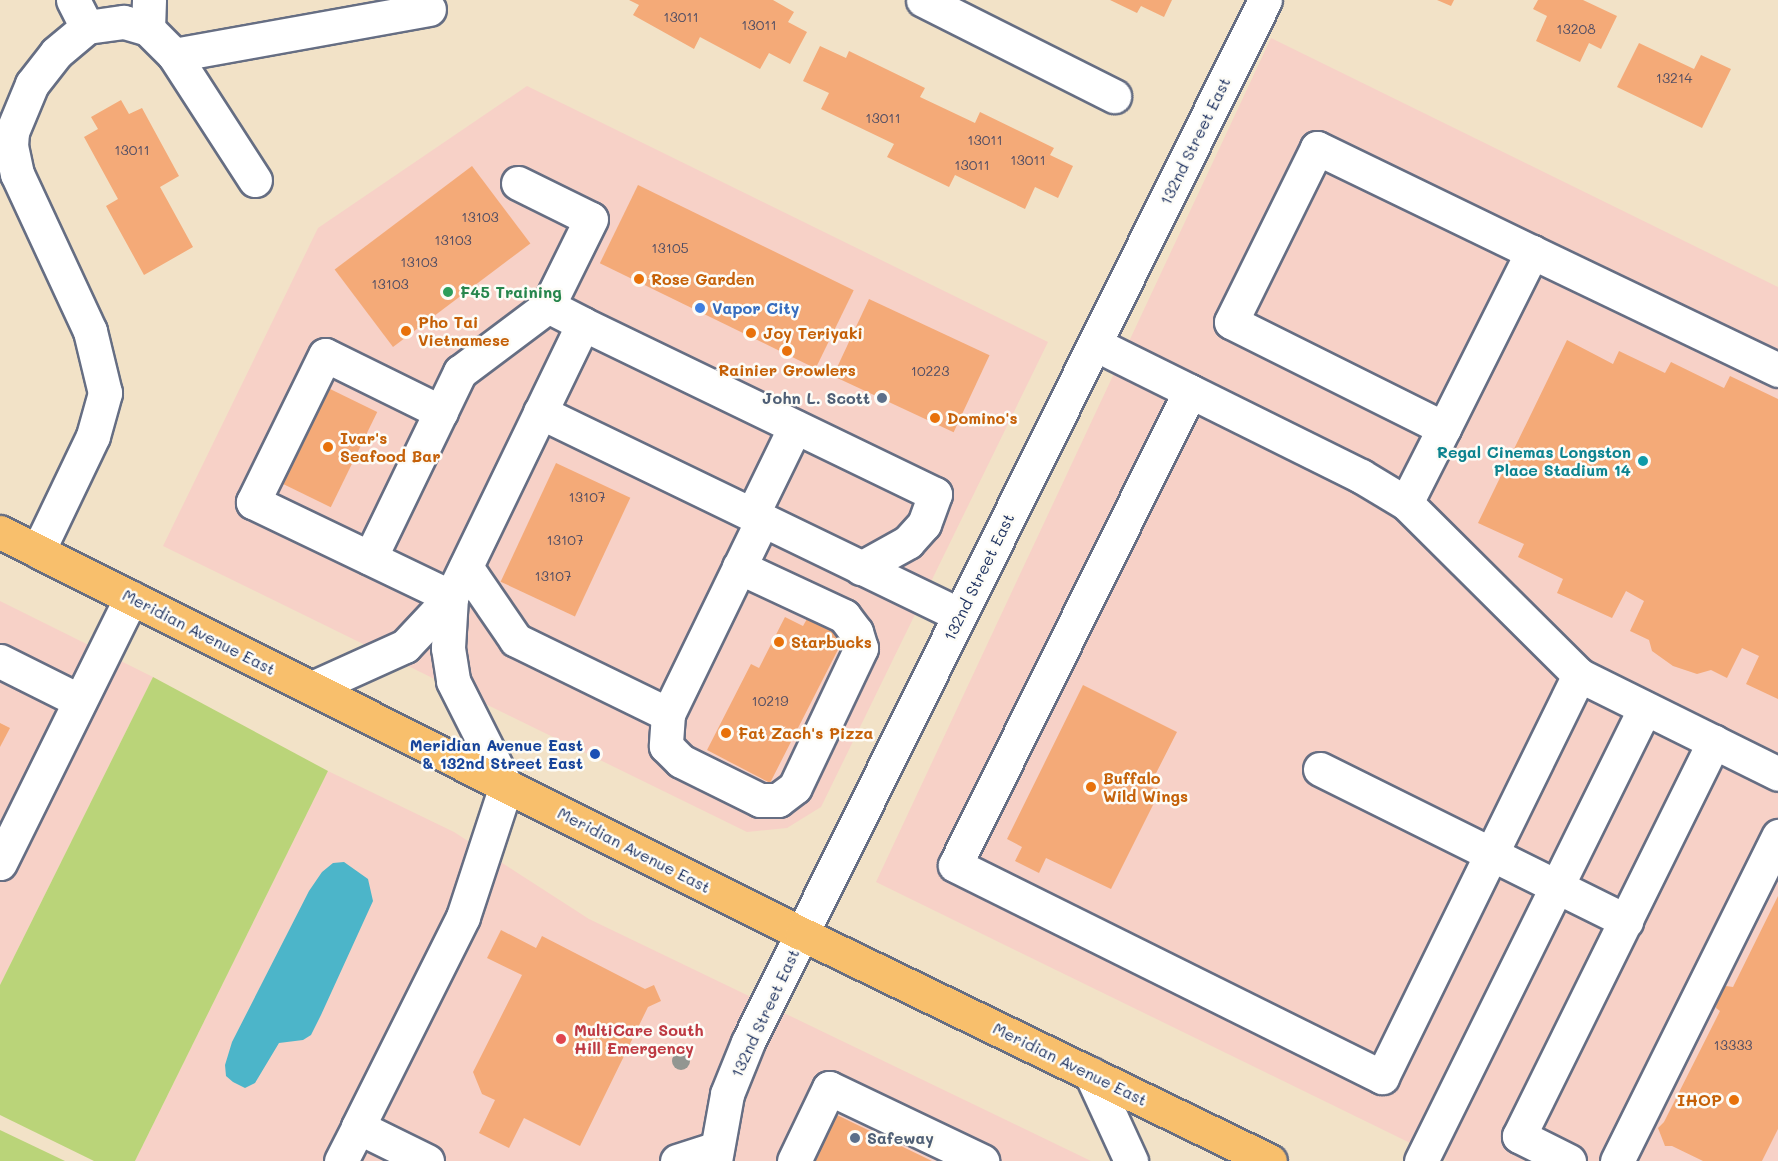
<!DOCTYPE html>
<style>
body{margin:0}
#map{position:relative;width:1778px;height:1161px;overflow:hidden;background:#f2e2c7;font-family:Mali,sans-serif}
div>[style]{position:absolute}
.built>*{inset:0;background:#f7d1c7}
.green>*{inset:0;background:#bad479}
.water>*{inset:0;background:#4cb5c9}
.building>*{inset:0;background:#f4aa78;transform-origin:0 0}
.roads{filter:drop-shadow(2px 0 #666e83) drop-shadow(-2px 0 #666e83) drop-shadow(0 2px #666e83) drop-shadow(0 -2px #666e83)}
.minor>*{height:33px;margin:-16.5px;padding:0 16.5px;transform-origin:16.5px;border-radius:16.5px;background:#fff}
.major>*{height:33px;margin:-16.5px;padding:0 16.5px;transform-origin:16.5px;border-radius:16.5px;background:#f8bf6c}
.trees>*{width:18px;height:18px;margin:-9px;border-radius:50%;background:#929691}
.dots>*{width:16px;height:16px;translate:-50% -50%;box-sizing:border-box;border:3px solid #fdfcf7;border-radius:50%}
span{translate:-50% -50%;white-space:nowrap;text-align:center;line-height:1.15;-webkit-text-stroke:5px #fdfcf7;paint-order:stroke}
.number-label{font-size:14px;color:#514e64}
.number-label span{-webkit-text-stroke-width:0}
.street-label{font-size:16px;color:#1b2f5e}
.food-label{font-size:16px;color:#c56008;font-weight:700}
.left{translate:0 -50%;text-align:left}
.right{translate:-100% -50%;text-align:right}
.leisure-label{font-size:16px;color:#27864d;font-weight:700}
.shop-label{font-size:16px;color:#366cbe;font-weight:700}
.service-label{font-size:16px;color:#4e5e75;font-weight:700}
.culture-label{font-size:16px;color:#0d838f;font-weight:700}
.transit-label{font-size:16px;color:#164399;font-weight:700}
.health-label{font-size:16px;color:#be3a42;font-weight:700}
</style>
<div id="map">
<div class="built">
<div style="clip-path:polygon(1271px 38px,1778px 287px,1778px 1161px,1447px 1161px,876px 882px)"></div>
<div style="clip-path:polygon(527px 86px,1048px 342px,821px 807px,787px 828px,747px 832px,163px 546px,318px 228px)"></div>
<div style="clip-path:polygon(0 601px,153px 677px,0 985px)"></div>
<div style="clip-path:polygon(328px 771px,454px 832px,589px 919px,1091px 1161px,135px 1161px)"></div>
</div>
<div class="green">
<div style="clip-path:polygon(153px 677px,328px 771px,135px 1161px,94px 1161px,0 1115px,0 985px)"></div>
<div style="clip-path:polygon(0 1130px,65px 1161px,0 1161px)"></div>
</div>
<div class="water">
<div style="clip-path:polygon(344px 862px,368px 879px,373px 901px,321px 1015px,311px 1035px,303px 1040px,279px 1043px,255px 1083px,245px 1088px,233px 1082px,226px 1076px,225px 1065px,232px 1042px,309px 891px,322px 872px,333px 863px)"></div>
</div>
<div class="building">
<div style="clip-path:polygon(629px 0,773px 0,794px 12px,788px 22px,807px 32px,790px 64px,769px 53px,760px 69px,700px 37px,694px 49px,633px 15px,639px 5px)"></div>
<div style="clip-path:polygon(1110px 0,1172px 0,1164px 17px,1141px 6px,1137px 13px)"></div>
<div style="clip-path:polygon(1437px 0,1454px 0,1451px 6px)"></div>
<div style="clip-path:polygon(1538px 0,1583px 0,1617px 16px,1601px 49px,1589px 43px,1580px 62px,1536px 41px,1547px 16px,1533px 9px)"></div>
<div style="clip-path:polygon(1639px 43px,1694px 69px,1701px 55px,1731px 69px,1702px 128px,1617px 87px)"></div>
<div style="clip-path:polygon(820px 46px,846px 58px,849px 51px,925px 88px,920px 97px,975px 123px,980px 112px,1054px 148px,1050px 155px,1073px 166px,1058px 198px,1035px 187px,1025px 209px,955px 175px,949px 187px,887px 157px,894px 144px,821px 109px,829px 93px,803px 81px)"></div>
<div style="clip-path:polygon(121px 100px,129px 114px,142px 108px,179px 176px,160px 187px,193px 247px,144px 275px,106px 206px,118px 199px,84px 137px,98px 129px,91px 117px)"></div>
<div style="left:472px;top:166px;width:97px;height:172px;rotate:53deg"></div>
<div style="left:638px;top:185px;width:240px;height:87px;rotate:26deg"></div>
<div style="left:869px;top:299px;width:133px;height:85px;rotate:25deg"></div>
<div style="clip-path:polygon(1567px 340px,1613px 364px,1619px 351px,1665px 373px,1671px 362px,1724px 388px,1730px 376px,1778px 399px,1778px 699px,1746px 684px,1759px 656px,1742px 648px,1727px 678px,1711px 670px,1697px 674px,1673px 666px,1652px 651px,1649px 640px,1630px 631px,1644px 601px,1626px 591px,1612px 618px,1557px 593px,1563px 579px,1518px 557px,1524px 544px,1478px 523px)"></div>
<div style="left:326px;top:387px;width:57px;height:106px;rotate:26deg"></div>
<div style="left:556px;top:463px;width:82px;height:131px;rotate:25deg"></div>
<div style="clip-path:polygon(812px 610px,849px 628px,770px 783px,707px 750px,751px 664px,759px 668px,785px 617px,803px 626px)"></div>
<div style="clip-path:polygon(1083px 685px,1177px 732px,1149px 787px,1161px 789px,1111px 889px,1046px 858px,1039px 873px,1015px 861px,1022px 847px,1007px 839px)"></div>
<div style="clip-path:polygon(0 723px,10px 728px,0 747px)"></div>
<div style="clip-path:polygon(1778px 896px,1778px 1129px,1762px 1161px,1703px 1161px,1672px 1146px,1665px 1146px,1658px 1128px,1664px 1122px,1720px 1011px,1716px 1008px,1718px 995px,1726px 986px,1733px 987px)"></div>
<div style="clip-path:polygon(501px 930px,536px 948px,542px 936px,645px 989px,654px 985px,661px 1001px,648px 1007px,580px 1146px,524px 1118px,509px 1148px,479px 1133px,495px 1100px,482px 1094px,473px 1072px,522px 975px,487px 958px)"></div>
<div style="clip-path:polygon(837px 1115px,932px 1161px,815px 1161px)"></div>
</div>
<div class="roads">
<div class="minor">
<div style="left:73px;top:0;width:30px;rotate:63deg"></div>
<div style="left:923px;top:0;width:214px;rotate:26.7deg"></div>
<div style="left:148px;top:29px;width:29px;rotate:-88deg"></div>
<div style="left:174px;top:55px;width:259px;rotate:-10.2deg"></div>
<div style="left:518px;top:183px;width:81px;rotate:26.3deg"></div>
<div style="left:591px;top:219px;width:97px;rotate:116.3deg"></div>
<div style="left:1532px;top:252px;width:273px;rotate:25.6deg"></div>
<div style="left:1095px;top:344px;width:297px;rotate:26.4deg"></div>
<div style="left:1361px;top:476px;width:52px;rotate:31deg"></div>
<div style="left:1406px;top:503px;width:244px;rotate:44.8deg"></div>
<div style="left:1579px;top:675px;width:222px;rotate:26.4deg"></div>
<div style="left:1190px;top:391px;width:529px;rotate:116.37deg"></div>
<div style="left:955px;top:865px;width:477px;rotate:26.4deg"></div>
<div style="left:1382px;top:1077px;width:448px;rotate:-63.9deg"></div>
<div style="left:441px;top:412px;width:129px;rotate:-153.8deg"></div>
<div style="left:325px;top:355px;width:164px;rotate:116.1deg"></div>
<div style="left:253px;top:502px;width:220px;rotate:25.6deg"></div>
<div style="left:451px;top:597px;width:303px;rotate:-64.2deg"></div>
<div style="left:583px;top:324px;width:391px;rotate:25.8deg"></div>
<div style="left:935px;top:494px;width:32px;rotate:110deg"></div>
<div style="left:924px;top:524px;width:24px;rotate:132deg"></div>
<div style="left:908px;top:542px;width:54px;rotate:151deg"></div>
<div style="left:540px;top:412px;width:466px;rotate:25.8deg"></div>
<div style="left:1406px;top:503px;width:84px;rotate:-63.1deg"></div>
<div style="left:1444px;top:428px;width:197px;rotate:-63.4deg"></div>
<div style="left:1532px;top:252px;width:239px;rotate:-154.2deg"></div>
<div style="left:1317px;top:148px;width:194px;rotate:116.3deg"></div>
<div style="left:1231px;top:322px;width:238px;rotate:26.5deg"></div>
<div style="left:752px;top:515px;width:98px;rotate:-64deg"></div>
<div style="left:38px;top:551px;width:127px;rotate:-64.4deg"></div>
<div style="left:93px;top:436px;width:45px;rotate:-74.4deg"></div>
<div style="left:105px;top:393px;width:64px;rotate:-103.6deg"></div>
<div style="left:90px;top:331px;width:173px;rotate:-114.9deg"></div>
<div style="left:17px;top:174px;width:29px;rotate:-102deg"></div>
<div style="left:11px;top:146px;width:14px;rotate:-86deg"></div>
<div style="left:12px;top:132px;width:52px;rotate:-67.4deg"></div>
<div style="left:32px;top:84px;width:39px;rotate:-52deg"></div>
<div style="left:56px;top:53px;width:40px;rotate:-40deg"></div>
<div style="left:87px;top:27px;width:37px;rotate:-8deg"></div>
<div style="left:124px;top:22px;width:25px;rotate:16deg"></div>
<div style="left:148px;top:29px;width:37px;rotate:45deg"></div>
<div style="left:174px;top:55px;width:149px;rotate:57.1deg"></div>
<div style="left:370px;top:558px;width:207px;rotate:-64.2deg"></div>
<div style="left:460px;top:372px;width:110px;rotate:-36.9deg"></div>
<div style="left:548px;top:306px;width:39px;rotate:27deg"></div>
<div style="left:466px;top:567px;width:88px;rotate:55.6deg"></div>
<div style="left:516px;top:640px;width:169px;rotate:26deg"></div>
<div style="left:668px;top:714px;width:216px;rotate:-64.1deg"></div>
<div style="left:0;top:661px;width:89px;rotate:26.6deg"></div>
<div style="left:312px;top:688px;width:102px;rotate:-24.3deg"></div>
<div style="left:405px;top:646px;width:67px;rotate:-46.8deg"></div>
<div style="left:451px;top:597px;width:51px;rotate:93.4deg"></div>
<div style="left:448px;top:648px;width:33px;rotate:81deg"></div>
<div style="left:453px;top:681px;width:118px;rotate:63.2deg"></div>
<div style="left:506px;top:786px;width:138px;rotate:108.2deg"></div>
<div style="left:463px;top:917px;width:235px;rotate:116.6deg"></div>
<div style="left:668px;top:714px;width:32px;rotate:94deg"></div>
<div style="left:666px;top:746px;width:21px;rotate:45deg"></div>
<div style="left:681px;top:761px;width:88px;rotate:26.3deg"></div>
<div style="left:760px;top:800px;width:18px"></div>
<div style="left:778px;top:800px;width:21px;rotate:-37deg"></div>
<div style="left:795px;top:787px;width:154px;rotate:-64.6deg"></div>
<div style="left:861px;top:648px;width:17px;rotate:-107deg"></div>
<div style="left:856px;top:632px;width:20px;rotate:-127deg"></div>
<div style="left:844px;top:616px;width:116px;rotate:-155deg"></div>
<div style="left:1320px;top:769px;width:342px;rotate:26.4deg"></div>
<div style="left:0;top:863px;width:296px;rotate:-63.7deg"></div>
<div style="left:1091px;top:1074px;width:96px;rotate:65.3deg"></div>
<div style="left:341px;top:1161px;width:38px;rotate:-63deg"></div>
<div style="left:358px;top:1127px;width:77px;rotate:26.2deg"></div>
<div style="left:677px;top:1161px;width:40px;rotate:-18deg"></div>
<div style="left:715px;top:1161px;width:68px;rotate:-79.8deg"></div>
<div style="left:727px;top:1094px;width:56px;rotate:-68deg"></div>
<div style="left:748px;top:1042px;width:1163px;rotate:-63.61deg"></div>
<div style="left:794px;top:1161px;width:81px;rotate:-64.4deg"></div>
<div style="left:829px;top:1088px;width:170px;rotate:25.5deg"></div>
<div style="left:1421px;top:1161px;width:505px;rotate:-63.69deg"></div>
<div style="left:1569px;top:1161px;width:56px;rotate:-153.4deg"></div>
<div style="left:1519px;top:1136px;width:440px;rotate:-63.7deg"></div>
<div style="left:1617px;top:1161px;width:363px;rotate:-63.6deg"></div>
</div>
<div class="major">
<div style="left:0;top:532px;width:897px;rotate:26.62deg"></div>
<div style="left:802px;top:934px;width:520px;rotate:25.88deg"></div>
</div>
</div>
<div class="trees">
<div style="left:681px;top:1061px"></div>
</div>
<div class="dots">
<div style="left:639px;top:279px;background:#e8710a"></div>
<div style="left:448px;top:292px;background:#2e9e5b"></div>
<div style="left:700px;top:308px;background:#3f7fe0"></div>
<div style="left:406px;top:331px;background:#e8710a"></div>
<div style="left:751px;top:333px;background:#e8710a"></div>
<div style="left:787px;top:351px;background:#e8710a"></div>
<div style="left:882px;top:398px;background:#5c6f8a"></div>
<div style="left:935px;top:418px;background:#e8710a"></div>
<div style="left:328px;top:447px;background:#e8710a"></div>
<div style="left:1643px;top:461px;background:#0f9aa8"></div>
<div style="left:779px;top:642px;background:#e8710a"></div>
<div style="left:726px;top:733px;background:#e8710a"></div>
<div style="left:595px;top:754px;background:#1a4fb4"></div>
<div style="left:1091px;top:787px;background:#e8710a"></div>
<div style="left:561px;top:1039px;background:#e0444e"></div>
<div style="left:1734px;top:1100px;background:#e8710a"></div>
<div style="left:855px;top:1138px;background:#5c6f8a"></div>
</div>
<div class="number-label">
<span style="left:681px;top:17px">13011</span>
<span style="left:759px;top:25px">13011</span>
<span style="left:1576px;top:29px">13208</span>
<span style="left:1674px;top:78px">13214</span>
<span style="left:883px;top:118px">13011</span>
<span style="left:985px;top:140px">13011</span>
<span style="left:132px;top:150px">13011</span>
<span style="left:1028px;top:160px">13011</span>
<span style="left:972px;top:165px">13011</span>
<span style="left:480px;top:217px">13103</span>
<span style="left:453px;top:240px">13103</span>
<span style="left:670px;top:248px">13105</span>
<span style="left:419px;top:262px">13103</span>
<span style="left:390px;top:284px">13103</span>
<span style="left:930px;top:371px">10223</span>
<span style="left:587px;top:497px">13107</span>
<span style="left:565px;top:540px">13107</span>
<span style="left:553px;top:576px">13107</span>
<span style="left:770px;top:701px">10219</span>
<span style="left:1733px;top:1045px">13333</span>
</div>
<div class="street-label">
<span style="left:1195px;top:141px;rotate:-64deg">132nd Street East</span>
<span style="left:979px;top:577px;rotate:-64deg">132nd Street East</span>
<span style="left:199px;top:632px;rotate:27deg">Meridian Avenue East</span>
<span style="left:634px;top:850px;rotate:27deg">Meridian Avenue East</span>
<span style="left:765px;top:1013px;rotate:-65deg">132nd Street East</span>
<span style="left:1070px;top:1064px;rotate:26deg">Meridian Avenue East</span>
</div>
<div class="food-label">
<span class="left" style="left:651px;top:279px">Rose Garden</span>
<span class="left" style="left:418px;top:331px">Pho Tai<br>Vietnamese</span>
<span class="left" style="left:763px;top:333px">Joy Teriyaki</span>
<span style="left:787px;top:370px">Rainier Growlers</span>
<span class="left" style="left:947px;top:418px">Domino's</span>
<span class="left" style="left:340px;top:447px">Ivar's<br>Seafood Bar</span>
<span class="left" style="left:791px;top:642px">Starbucks</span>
<span class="left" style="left:738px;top:733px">Fat Zach's Pizza</span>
<span class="left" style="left:1103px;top:787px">Buffalo<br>Wild Wings</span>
<span class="right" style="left:1722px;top:1100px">IHOP</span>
</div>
<div class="leisure-label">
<span class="left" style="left:460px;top:292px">F45 Training</span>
</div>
<div class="shop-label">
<span class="left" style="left:712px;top:308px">Vapor City</span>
</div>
<div class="service-label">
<span class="right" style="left:870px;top:398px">John L. Scott</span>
<span class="left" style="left:867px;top:1138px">Safeway</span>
</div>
<div class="culture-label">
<span class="right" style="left:1631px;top:461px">Regal Cinemas Longston<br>Place Stadium 14</span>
</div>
<div class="transit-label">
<span class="right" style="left:583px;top:754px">Meridian Avenue East<br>&amp; 132nd Street East</span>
</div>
<div class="health-label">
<span class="left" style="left:574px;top:1039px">MultiCare South<br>Hill Emergency</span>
</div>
</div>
